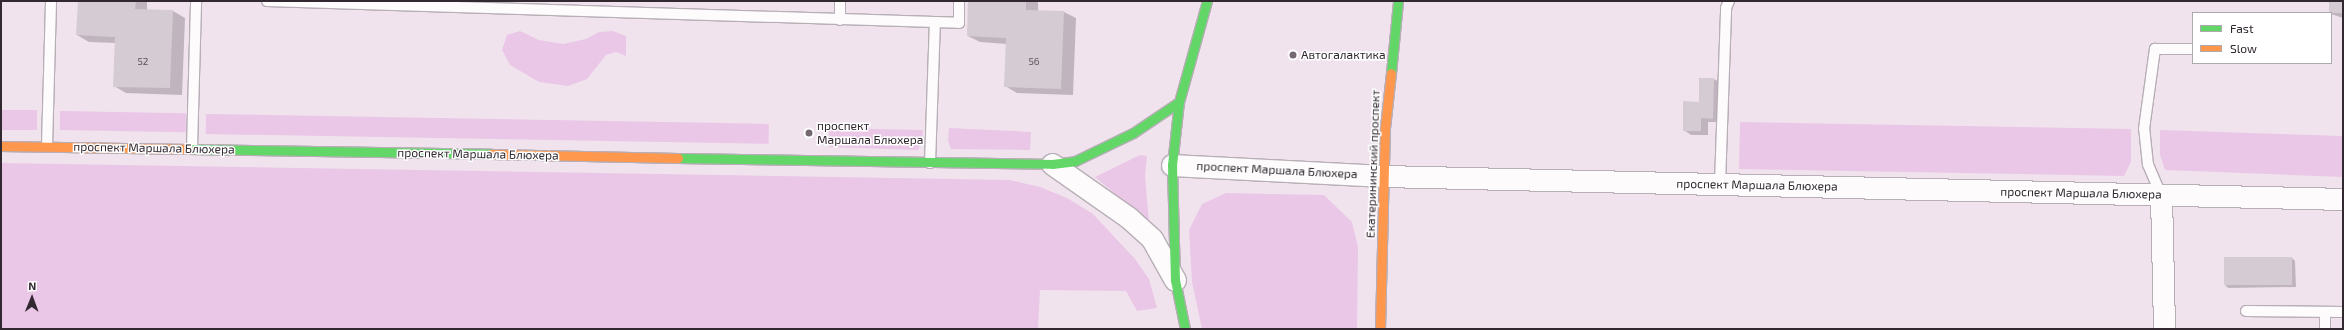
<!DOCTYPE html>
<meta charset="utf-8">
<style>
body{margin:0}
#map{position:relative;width:2344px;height:330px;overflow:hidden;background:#f0e3ee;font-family:"Exo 2",sans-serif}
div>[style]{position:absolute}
.green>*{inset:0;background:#eac7e6;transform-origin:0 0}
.shadow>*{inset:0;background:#0003}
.building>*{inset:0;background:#d5cbd3;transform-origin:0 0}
.roads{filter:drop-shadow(1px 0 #b7aeb6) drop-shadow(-1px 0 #b7aeb6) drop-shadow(0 1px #b7aeb6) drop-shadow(0 -1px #b7aeb6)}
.lane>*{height:10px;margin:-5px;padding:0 5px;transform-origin:5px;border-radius:5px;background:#fdfbfc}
.street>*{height:21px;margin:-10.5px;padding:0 10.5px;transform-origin:10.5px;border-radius:10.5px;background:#fdfbfc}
.fast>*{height:9px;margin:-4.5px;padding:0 4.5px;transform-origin:4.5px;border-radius:4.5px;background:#63d668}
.slow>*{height:9px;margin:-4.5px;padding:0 4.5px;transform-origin:4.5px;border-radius:4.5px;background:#ff974d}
.dots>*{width:11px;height:11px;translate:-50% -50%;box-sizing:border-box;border:2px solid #fff;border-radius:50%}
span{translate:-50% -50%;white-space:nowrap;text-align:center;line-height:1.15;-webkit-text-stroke:3px #fff;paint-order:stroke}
.number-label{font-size:10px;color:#5b525a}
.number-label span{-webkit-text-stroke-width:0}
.poi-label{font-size:12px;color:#312830}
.left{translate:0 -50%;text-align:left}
.street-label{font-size:12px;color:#312830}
.frame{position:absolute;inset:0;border:2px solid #312830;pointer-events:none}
.legend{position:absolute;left:2192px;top:12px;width:140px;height:52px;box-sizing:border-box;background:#fff;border:1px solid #ada9ac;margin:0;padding:5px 7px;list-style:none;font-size:12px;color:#312830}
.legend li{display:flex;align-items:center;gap:8px;height:20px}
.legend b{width:20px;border:1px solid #ada9ac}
.north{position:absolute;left:12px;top:278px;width:40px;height:40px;-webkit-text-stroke:3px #fff;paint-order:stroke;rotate:1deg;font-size:11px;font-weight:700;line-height:16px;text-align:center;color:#312830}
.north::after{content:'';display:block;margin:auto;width:14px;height:18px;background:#312830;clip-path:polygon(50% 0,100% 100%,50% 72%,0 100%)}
</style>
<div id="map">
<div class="green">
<div style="clip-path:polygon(520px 31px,539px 40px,563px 44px,586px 39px,599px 32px,613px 31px,626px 36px,626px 56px,616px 52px,606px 55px,587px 79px,568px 86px,539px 82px,510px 65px,502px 50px,507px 35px)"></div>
<div style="left:1px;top:110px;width:36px;height:20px"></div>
<div style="left:60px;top:111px;width:126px;height:19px;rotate:1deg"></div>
<div style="left:206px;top:114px;width:563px;height:20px;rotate:1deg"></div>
<div style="clip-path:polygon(1740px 122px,2131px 129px,2131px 162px,2124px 176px,1739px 169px)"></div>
<div style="clip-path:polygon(829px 128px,923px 130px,922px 142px,918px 150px,829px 147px)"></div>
<div style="clip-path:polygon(949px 128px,1031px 132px,1030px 150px,951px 149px,948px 141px)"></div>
<div style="clip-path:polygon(2160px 130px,2343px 136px,2343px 177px,2165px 170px,2160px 155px)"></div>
<div style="clip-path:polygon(1140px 155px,1147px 156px,1145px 176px,1149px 222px,1095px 177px)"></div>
<div style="clip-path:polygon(1px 163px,1010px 180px,1040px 187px,1067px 198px,1093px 214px,1135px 259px,1149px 279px,1157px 308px,1137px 311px,1126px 291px,1040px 290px,1038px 329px,1px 329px)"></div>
<div style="clip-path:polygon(1226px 193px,1324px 195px,1352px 222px,1358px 247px,1357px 329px,1202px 329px,1192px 282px,1189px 230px,1202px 204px)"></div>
</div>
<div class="shadow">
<div style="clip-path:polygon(79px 1px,147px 1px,147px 10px,173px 11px,185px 18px,182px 95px,126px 93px,114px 86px,116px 43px,89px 42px,77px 35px)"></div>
<div style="clip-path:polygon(969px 1px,1038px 1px,1038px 11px,1064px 12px,1076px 18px,1073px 95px,1017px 93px,1005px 86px,1007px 44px,980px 42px,968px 36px)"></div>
<div style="clip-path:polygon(2330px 1px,2343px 1px,2343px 18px,2331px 14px)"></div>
<div style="clip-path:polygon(1714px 79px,1721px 83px,1721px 122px,1708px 122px,1708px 135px,1691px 135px,1684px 130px)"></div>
<div style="clip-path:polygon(2292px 258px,2295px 261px,2296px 287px,2229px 288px,2225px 286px)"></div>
</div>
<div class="building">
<div style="clip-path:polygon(78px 1px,136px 1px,135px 9px,173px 10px,170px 88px,113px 87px,115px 37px,76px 35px)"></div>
<div style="clip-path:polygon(968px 1px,1026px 1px,1026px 10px,1064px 11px,1061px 89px,1004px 87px,1006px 38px,967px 36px)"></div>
<div style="left:2329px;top:1px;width:14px;height:12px"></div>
<div style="clip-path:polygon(1699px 78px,1714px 78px,1713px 119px,1701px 118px,1701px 131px,1683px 131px,1683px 101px,1699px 102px)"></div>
<div style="left:2292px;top:257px;width:28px;height:68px;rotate:90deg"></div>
</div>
<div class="roads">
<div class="lane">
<div style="left:267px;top:1px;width:668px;rotate:1.8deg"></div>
<div style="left:840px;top:20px;width:19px;rotate:-90deg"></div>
<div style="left:47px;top:146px;width:145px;rotate:-88.4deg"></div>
<div style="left:192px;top:148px;width:147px;rotate:-88.4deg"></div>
<div style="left:930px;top:163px;width:141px;rotate:-88deg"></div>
<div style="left:935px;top:22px;width:24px;rotate:2deg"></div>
<div style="left:959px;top:23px;width:22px;rotate:-90deg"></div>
<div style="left:1720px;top:184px;width:176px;rotate:-88deg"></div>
<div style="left:1726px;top:8px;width:8px;rotate:-67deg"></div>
<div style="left:2161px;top:195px;width:33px;rotate:-113deg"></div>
<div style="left:2148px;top:165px;width:36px;rotate:-96deg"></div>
<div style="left:2144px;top:129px;width:81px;rotate:-82.2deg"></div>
<div style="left:2155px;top:49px;width:38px"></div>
<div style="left:2246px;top:311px;width:97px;rotate:0.6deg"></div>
<div style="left:2325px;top:312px;width:17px;rotate:90deg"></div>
</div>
<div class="street">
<div style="left:1052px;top:164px;width:94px;rotate:35deg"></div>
<div style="left:1129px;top:218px;width:31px;rotate:42deg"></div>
<div style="left:1152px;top:239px;width:47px;rotate:60.7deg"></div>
<div style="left:1172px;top:165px;width:211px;rotate:3deg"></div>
<div style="left:1383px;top:176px;width:960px;rotate:1.37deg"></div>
<div style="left:2161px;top:195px;width:134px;rotate:88.7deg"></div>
</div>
<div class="fast">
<div style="left:1391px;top:73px;width:72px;rotate:-84.4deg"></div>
<div style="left:188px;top:149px;width:303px;rotate:0.9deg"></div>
<div style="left:678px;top:158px;width:374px;rotate:0.9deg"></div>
<div style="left:1052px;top:164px;width:23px;rotate:-7deg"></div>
<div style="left:1075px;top:161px;width:64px;rotate:-25.8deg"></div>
<div style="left:1133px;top:133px;width:55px;rotate:-34deg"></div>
<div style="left:1185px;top:329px;width:50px;rotate:-101.5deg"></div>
<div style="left:1175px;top:280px;width:115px;rotate:-91.5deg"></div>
<div style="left:1172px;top:165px;width:63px;rotate:-83.7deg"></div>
<div style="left:1179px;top:102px;width:105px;rotate:-74.5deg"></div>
</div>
<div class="slow">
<div style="left:1px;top:146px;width:187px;rotate:0.9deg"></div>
<div style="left:491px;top:154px;width:187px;rotate:1.2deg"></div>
<div style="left:1380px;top:329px;width:201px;rotate:-88.6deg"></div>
<div style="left:1385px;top:128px;width:55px;rotate:-83.8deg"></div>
</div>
</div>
<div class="dots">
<div style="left:1293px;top:55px;background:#746972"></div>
<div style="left:809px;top:133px;background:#746972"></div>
</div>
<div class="number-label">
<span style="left:143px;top:62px">52</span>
<span style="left:1034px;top:62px">56</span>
</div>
<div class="poi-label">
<span class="left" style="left:1301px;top:55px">Автогалактика</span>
<span class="left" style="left:817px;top:133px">проспект<br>Маршала Блюхера</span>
</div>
<div class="street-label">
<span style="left:154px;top:148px;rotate:1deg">проспект Маршала Блюхера</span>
<span style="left:478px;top:154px;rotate:1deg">проспект Маршала Блюхера</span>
<span style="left:1373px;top:164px;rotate:-88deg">Екатерининский проспект</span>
<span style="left:1277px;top:170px;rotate:3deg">проспект Маршала Блюхера</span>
<span style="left:1757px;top:185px;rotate:1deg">проспект Маршала Блюхера</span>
<span style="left:2081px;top:193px;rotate:1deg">проспект Маршала Блюхера</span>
</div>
<div class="frame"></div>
<ul class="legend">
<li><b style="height:5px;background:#63d668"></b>Fast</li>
<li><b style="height:5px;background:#ff974d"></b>Slow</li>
</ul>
<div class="north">N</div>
</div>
